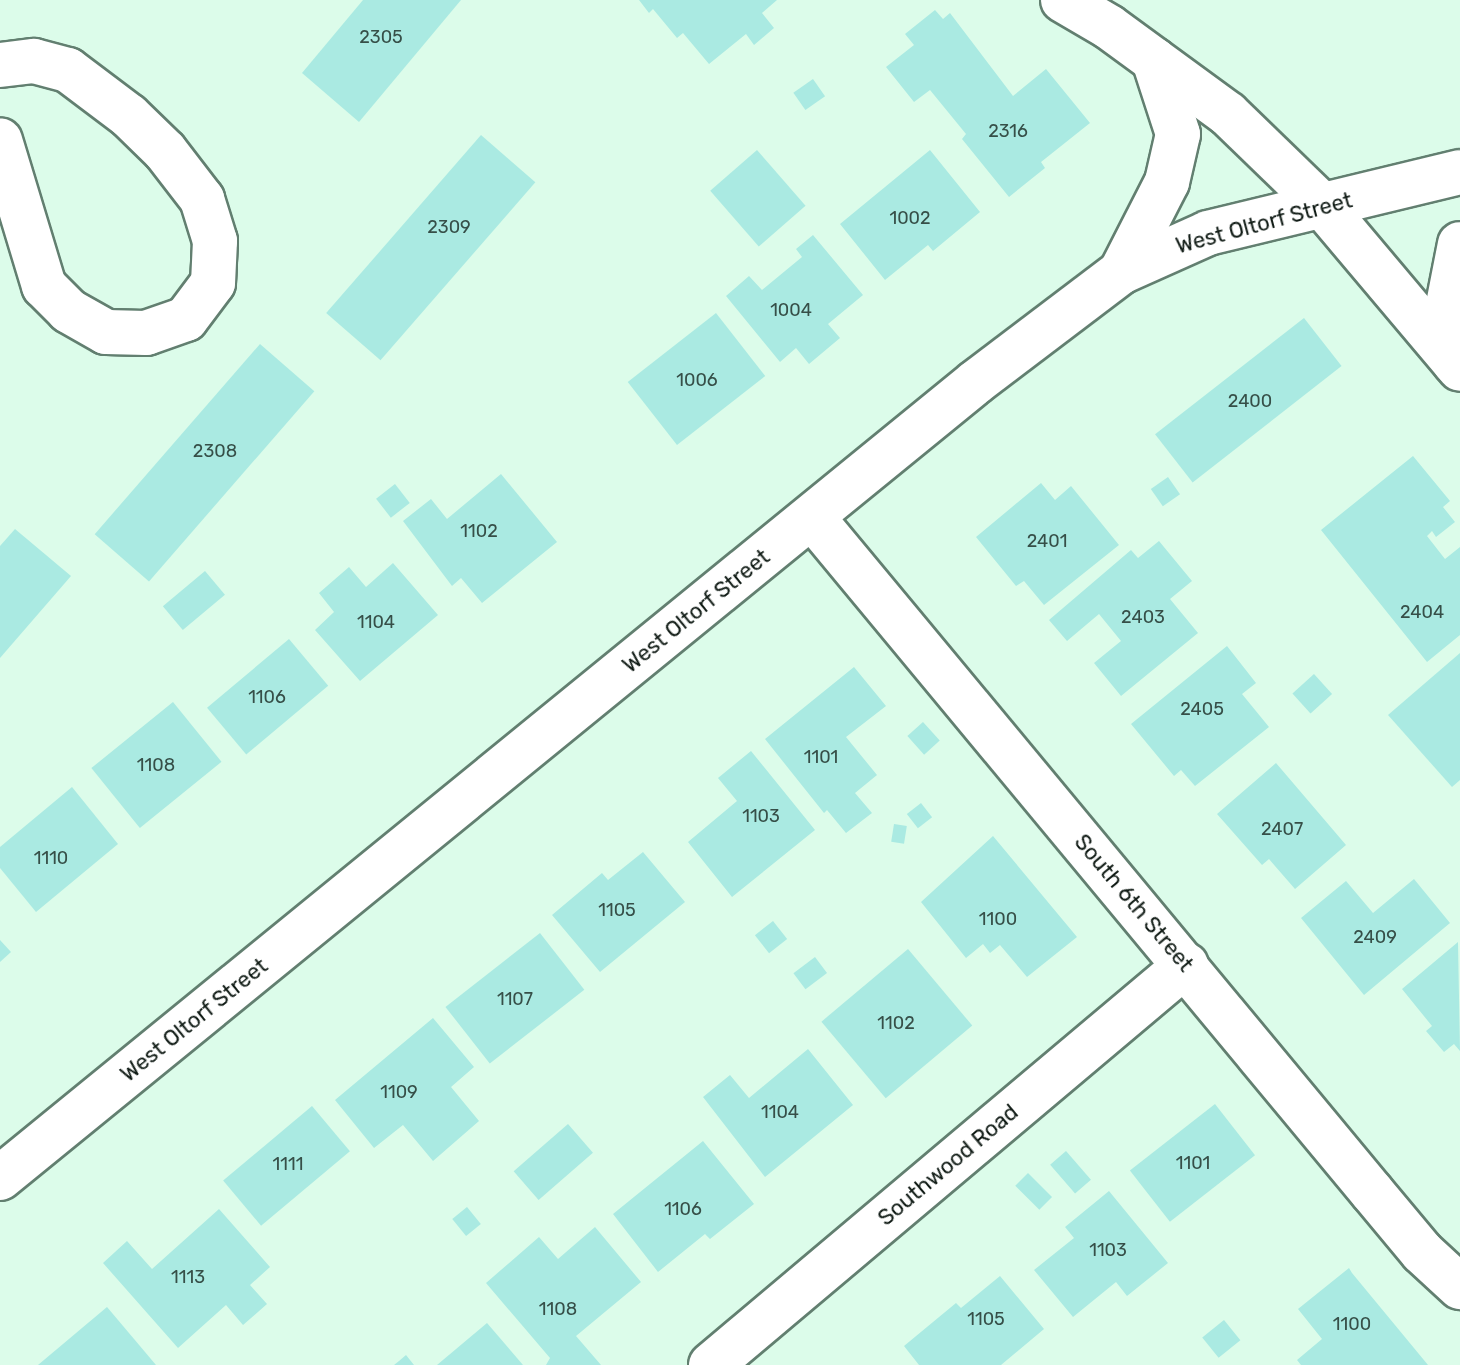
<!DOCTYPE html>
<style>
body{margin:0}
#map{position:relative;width:1460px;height:1365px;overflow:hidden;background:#dcfcea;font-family:Rubik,sans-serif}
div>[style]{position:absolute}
.building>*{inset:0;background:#aaeae2;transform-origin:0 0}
.roads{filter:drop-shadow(2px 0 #627f70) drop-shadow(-2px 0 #627f70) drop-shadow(0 2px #627f70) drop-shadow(0 -2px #627f70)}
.street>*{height:44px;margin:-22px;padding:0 22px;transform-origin:22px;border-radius:22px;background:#fff}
.secondary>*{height:44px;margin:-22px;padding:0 22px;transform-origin:22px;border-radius:22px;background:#fff}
span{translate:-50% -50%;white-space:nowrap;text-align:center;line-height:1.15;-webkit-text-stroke:8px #fff;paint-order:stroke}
.number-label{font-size:18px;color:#364f48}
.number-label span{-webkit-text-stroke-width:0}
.street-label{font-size:22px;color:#101b15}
</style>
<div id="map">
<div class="building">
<div style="clip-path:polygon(363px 0,461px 0,359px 122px,302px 73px)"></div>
<div style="clip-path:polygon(639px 0,777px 0,762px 13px,774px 28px,754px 45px,746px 34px,709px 64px,683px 33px,677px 38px,653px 9px,649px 13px)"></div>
<div style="clip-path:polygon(935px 10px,943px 19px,950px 13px,1013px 96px,1046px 69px,1090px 123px,1041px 162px,1045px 168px,1009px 197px,962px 139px,966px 134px,930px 90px,914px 102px,886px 67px,914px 45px,905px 34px)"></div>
<div style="left:813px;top:79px;width:21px;height:24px;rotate:55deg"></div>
<div style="left:481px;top:135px;width:72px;height:236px;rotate:41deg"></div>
<div style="left:757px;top:150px;width:74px;height:62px;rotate:49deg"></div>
<div style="clip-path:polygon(930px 150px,980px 212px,933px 251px,928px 245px,885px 280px,840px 224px)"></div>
<div style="clip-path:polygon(813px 235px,863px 295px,828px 324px,840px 338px,809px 364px,796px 348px,780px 362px,726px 296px,749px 276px,762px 290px,802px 257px,796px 249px)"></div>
<div style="left:716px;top:313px;width:80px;height:112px;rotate:52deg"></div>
<div style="left:1304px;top:318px;width:61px;height:189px;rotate:52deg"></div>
<div style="left:260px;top:344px;width:72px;height:252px;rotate:41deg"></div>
<div style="clip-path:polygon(1413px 456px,1450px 501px,1443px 507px,1455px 522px,1436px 537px,1432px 531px,1427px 536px,1445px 559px,1460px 547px,1460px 635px,1427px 662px,1321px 530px)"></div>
<div style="clip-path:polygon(501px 474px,557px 542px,482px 603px,461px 578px,452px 586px,403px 521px,431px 499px,447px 519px)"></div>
<div style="left:1168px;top:477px;width:21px;height:21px;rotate:55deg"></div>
<div style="clip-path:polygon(1041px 483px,1055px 500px,1071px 486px,1119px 545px,1044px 605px,1024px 581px,1016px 586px,976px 537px)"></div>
<div style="left:395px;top:484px;width:24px;height:24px;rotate:52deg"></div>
<div style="clip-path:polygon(15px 529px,71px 576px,0 658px,0 546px)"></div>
<div style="clip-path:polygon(1159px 541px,1192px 581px,1170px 599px,1198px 633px,1121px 696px,1094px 663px,1121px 641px,1099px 614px,1067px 641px,1049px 620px,1131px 550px,1138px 558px)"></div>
<div style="clip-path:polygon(393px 563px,438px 615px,360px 681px,315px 630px,334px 612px,319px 593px,349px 567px,366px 587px)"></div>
<div style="left:205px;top:571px;width:31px;height:55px;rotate:50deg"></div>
<div style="left:289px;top:639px;width:61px;height:107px;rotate:50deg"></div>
<div style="clip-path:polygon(1227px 646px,1256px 683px,1242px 694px,1269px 727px,1195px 786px,1181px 770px,1174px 776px,1131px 724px)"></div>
<div style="clip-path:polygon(1460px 653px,1460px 780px,1452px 787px,1388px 715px)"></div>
<div style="clip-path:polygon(854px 667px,886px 706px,846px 737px,877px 775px,855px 793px,872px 813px,846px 833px,827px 810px,824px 813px,765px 739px)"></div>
<div style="left:1314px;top:674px;width:27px;height:29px;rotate:48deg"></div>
<div style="left:173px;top:702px;width:77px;height:105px;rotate:51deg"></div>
<div style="left:923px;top:722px;width:25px;height:21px;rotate:48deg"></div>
<div style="clip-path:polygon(751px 751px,815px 830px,732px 897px,688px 842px,737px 801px,718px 778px)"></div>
<div style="clip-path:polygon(1276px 763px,1346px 845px,1295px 889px,1269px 859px,1262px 865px,1217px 814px)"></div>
<div style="clip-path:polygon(72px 787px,118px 844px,36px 912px,0 868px,0 847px)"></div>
<div style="left:921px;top:803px;width:18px;height:18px;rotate:52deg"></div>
<div style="left:894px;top:824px;width:13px;height:18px;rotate:9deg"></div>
<div style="clip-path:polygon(993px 836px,1077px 937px,1027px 977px,1000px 945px,990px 953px,983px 944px,966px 958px,921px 902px)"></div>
<div style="clip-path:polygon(643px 852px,685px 902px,600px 972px,552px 915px,602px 873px,608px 880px)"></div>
<div style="clip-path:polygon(1414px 879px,1450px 923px,1364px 995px,1301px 918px,1346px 881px,1373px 913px)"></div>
<div style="left:773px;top:921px;width:23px;height:23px;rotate:52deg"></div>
<div style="left:540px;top:933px;width:72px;height:120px;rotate:52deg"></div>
<div style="clip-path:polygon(0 940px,11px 952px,0 962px)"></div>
<div style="clip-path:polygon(1458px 942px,1460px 1051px,1454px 1044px,1444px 1052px,1426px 1031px,1432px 1026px,1402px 989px)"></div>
<div style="left:908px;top:949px;width:100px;height:113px;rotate:50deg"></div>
<div style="left:815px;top:957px;width:20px;height:27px;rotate:53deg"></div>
<div style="clip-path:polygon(433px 1018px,474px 1067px,451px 1087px,479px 1121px,433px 1161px,403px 1125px,374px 1148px,335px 1100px)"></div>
<div style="clip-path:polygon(808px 1049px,853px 1105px,765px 1177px,703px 1097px,730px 1075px,749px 1098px)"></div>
<div style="left:1215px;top:1104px;width:65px;height:108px;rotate:52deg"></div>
<div style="left:312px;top:1106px;width:59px;height:116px;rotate:50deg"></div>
<div style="left:568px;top:1124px;width:38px;height:72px;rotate:49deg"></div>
<div style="clip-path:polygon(703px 1141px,754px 1204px,710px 1239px,705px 1234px,658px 1272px,613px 1214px)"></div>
<div style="left:1066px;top:1151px;width:38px;height:21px;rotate:49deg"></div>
<div style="left:1028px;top:1173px;width:34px;height:18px;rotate:45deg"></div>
<div style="clip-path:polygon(1109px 1191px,1168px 1263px,1127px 1296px,1116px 1282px,1073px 1317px,1034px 1270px,1074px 1238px,1065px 1227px)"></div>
<div style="left:467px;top:1207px;width:22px;height:19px;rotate:51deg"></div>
<div style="clip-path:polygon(219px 1209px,270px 1267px,250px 1285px,267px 1304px,243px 1325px,226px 1305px,178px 1348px,103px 1263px,127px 1241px,152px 1269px)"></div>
<div style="clip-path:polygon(595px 1227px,641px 1282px,576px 1336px,601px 1365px,546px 1365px,550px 1358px,486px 1283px,539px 1237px,558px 1259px)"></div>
<div style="clip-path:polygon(1349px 1268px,1352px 1273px,1428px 1365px,1301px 1365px,1297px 1360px,1322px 1339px,1298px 1309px)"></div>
<div style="clip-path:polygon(1000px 1276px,1044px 1329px,1001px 1365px,919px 1365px,904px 1346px,956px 1303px,961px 1308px)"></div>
<div style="clip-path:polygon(107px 1307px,156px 1365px,38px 1365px)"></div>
<div style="left:1224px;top:1320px;width:26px;height:28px;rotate:51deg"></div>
<div style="clip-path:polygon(487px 1323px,523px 1365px,437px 1365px)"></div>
<div style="clip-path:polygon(406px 1355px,414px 1365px,394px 1365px,399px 1361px)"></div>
</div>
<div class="roads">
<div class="street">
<div style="left:0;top:65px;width:34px;rotate:-7deg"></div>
<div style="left:34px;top:61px;width:35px;rotate:15deg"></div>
<div style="left:68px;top:70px;width:76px;rotate:37deg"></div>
<div style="left:129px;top:116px;width:50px;rotate:44.2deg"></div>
<div style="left:165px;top:151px;width:61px;rotate:52.4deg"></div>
<div style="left:202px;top:199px;width:44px;rotate:72.8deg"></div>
<div style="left:215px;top:241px;width:42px;rotate:92.7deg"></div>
<div style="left:213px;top:283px;width:45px;rotate:126.9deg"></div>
<div style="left:186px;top:319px;width:42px;rotate:160.7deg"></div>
<div style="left:146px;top:333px;width:40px;rotate:-178.6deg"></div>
<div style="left:106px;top:332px;width:43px;rotate:-150.4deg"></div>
<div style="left:69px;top:311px;width:35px;rotate:-135deg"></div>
<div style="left:44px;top:286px;width:152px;rotate:-106.8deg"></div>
<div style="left:812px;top:517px;width:877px;rotate:50.32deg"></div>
<div style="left:1372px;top:1192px;width:78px;rotate:50.2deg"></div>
<div style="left:1422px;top:1252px;width:52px;rotate:42.6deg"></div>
<div style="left:711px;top:1365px;width:621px;rotate:-40.1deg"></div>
</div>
<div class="secondary">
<div style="left:1063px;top:0;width:53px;rotate:30.4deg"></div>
<div style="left:1109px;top:27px;width:147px;rotate:36.2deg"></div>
<div style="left:1228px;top:114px;width:131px;rotate:44.1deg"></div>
<div style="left:1322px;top:205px;width:214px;rotate:49.9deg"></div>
<div style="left:1121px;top:272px;width:101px;rotate:-62.9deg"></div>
<div style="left:1167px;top:182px;width:49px;rotate:-77.1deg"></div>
<div style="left:1178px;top:134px;width:78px;rotate:-108deg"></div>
<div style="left:1455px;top:363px;width:58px;rotate:-96.9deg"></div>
<div style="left:1448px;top:305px;width:62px;rotate:-78.9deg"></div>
<div style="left:0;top:1178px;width:1259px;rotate:-39.2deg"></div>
<div style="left:976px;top:382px;width:182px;rotate:-37.2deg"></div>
<div style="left:1121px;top:272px;width:95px;rotate:-24.1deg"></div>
<div style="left:1208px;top:233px;width:259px;rotate:-13.6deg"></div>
</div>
</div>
<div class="number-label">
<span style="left:381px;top:37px">2305</span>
<span style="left:1008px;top:131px">2316</span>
<span style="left:910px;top:218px">1002</span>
<span style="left:449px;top:227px">2309</span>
<span style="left:791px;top:310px">1004</span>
<span style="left:697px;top:380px">1006</span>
<span style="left:1250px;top:401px">2400</span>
<span style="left:215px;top:451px">2308</span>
<span style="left:479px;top:531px">1102</span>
<span style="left:1047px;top:541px">2401</span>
<span style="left:1422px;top:612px">2404</span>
<span style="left:1143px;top:617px">2403</span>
<span style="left:376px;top:622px">1104</span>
<span style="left:267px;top:697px">1106</span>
<span style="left:1202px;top:709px">2405</span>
<span style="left:821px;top:757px">1101</span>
<span style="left:156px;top:765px">1108</span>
<span style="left:761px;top:816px">1103</span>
<span style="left:1282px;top:829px">2407</span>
<span style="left:51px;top:858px">1110</span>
<span style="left:617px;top:910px">1105</span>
<span style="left:998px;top:919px">1100</span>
<span style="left:1375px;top:937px">2409</span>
<span style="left:515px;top:999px">1107</span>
<span style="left:896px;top:1023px">1102</span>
<span style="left:399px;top:1092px">1109</span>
<span style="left:780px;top:1112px">1104</span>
<span style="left:1193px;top:1163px">1101</span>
<span style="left:288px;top:1164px">1111</span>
<span style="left:683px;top:1209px">1106</span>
<span style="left:1108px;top:1250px">1103</span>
<span style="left:188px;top:1277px">1113</span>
<span style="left:558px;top:1309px">1108</span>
<span style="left:986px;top:1319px">1105</span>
<span style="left:1352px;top:1324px">1100</span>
</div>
<div class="street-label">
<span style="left:1264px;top:223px;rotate:-15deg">West Oltorf Street</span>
<span style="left:696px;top:611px;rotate:-39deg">West Oltorf Street</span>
<span style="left:1134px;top:903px;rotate:50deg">South 6th Street</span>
<span style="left:194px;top:1020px;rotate:-39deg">West Oltorf Street</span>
<span style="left:948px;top:1165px;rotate:-40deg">Southwood Road</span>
</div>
</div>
